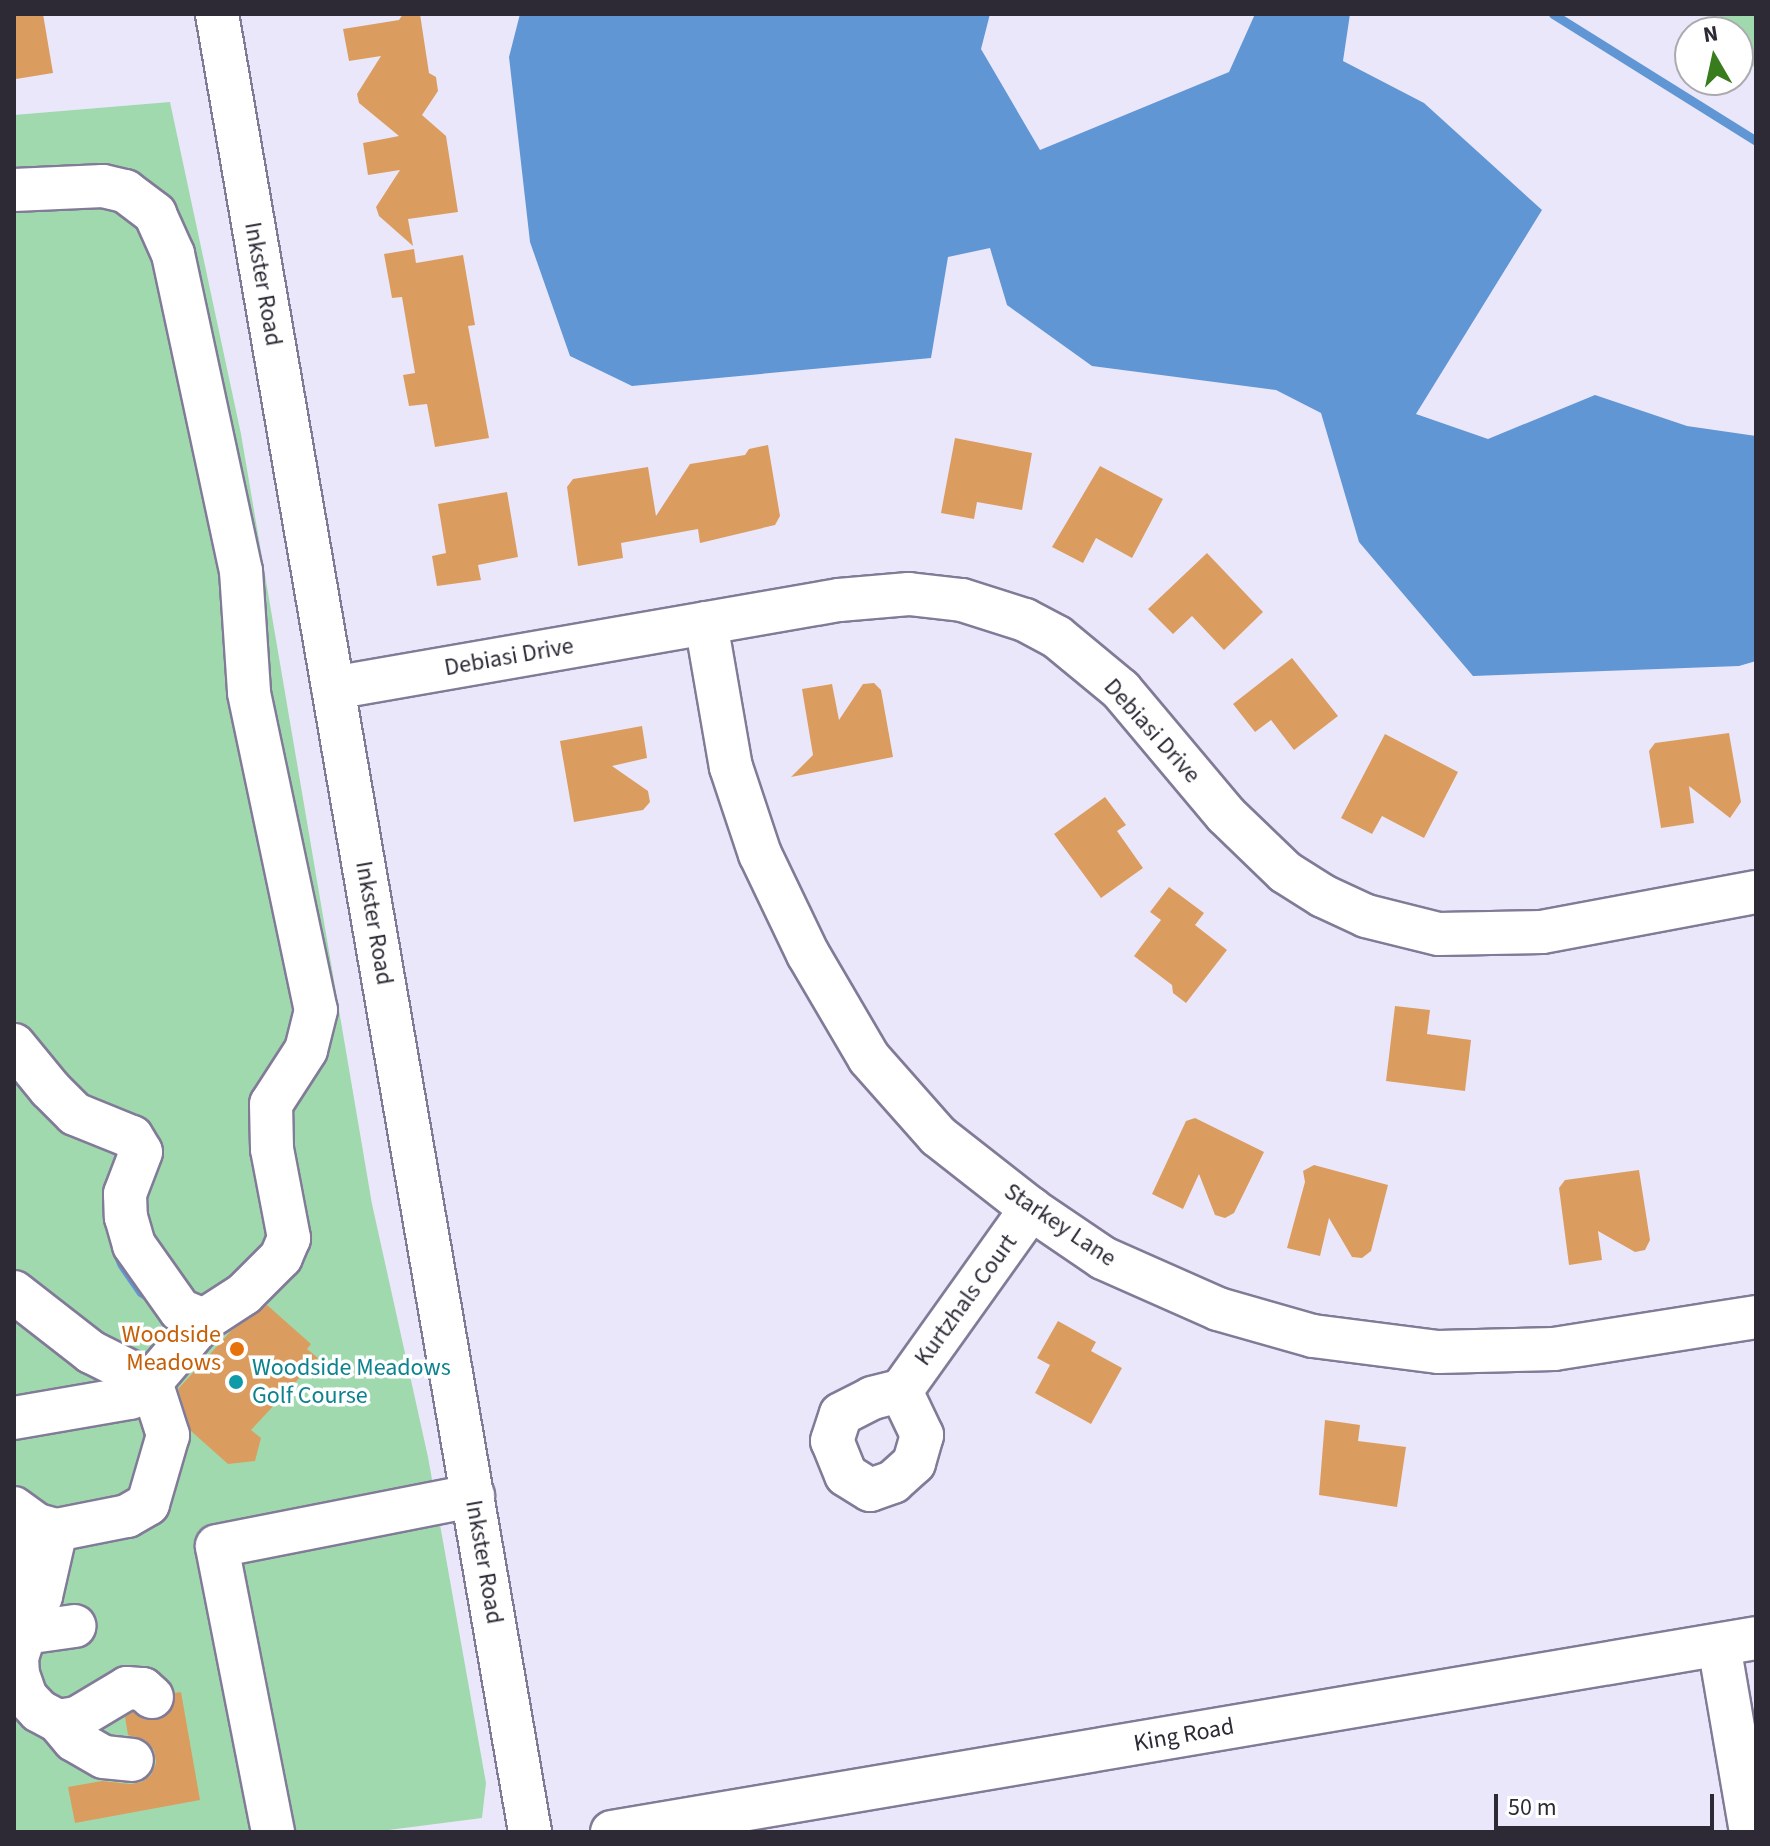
<!DOCTYPE html>
<style>
body{margin:0}
#map{position:relative;width:1770px;height:1846px;overflow:hidden;background:#ebe7fa;font-family:"Source Sans 3",sans-serif}
div>[style]{position:absolute}
.green>*{inset:0;background:#a0d9ae}
.water>*{inset:0;background:#6196d4}
.stream>*{height:9px;margin:-4.5px;padding:0 4.5px;transform-origin:4.5px;border-radius:4.5px;background:#6196d4}
.building>*{inset:0;background:#db9d5f}
.roads{filter:drop-shadow(2px 0 #827b98) drop-shadow(-2px 0 #827b98) drop-shadow(0 2px #827b98) drop-shadow(0 -2px #827b98)}
.minor>*{height:42px;margin:-21px;padding:0 21px;transform-origin:21px;border-radius:21px;background:#fff}
.dots>*{width:22px;height:22px;translate:-50% -50%;box-sizing:border-box;border:4px solid #fff;border-radius:50%}
span{translate:-50% -50%;white-space:nowrap;text-align:center;line-height:1.15;-webkit-text-stroke:7px #fff;paint-order:stroke}
.street-label{font-size:24px;color:#2d2a36}
.food-label{font-size:24px;color:#c56008}
.right{translate:-100% -50%;text-align:right}
.culture-label{font-size:24px;color:#0d838f}
.left{translate:0 -50%;text-align:left}
.frame{position:absolute;inset:0;border:16px solid #2d2a36;pointer-events:none}
.north{position:absolute;left:1674px;top:16px;width:80px;height:80px;box-sizing:border-box;background:#fff;border:2px solid #abaaaf;border-radius:50%;rotate:351deg;font-size:22px;font-weight:700;line-height:32px;text-align:center;color:#2d2a36}
.north::after{content:'';display:block;margin:auto;width:28px;height:36px;background:#387c1e;clip-path:polygon(50% 0,100% 100%,50% 72%,0 100%)}
.scale{position:absolute;left:1494px;top:1794px;width:220px;height:36px;box-sizing:border-box;border:4px solid #2d2a36;border-top:0;padding-left:10px;font-size:24px;line-height:28px;white-space:nowrap;color:#2d2a36;-webkit-text-stroke:6px #fff;paint-order:stroke}
</style>
<div id="map">
<div class="green">
<div style="clip-path:polygon(1718px 14px,1756px 14px,1756px 70px,1738px 43px,1738px 32px,1730px 32px)"></div>
<div style="clip-path:polygon(170px 102px,241px 434px,372px 1204px,428px 1457px,486px 1783px,482px 1818px,373px 1832px,14px 1832px,14px 115px)"></div>
</div>
<div class="water">
<div style="clip-path:polygon(520px 14px,990px 14px,981px 49px,1040px 150px,1229px 72px,1255px 14px,1350px 14px,1343px 61px,1424px 103px,1542px 210px,1416px 414px,1488px 439px,1595px 395px,1687px 426px,1756px 436px,1756px 661px,1739px 666px,1473px 676px,1359px 542px,1321px 413px,1276px 390px,1092px 366px,1007px 305px,990px 248px,948px 257px,931px 358px,632px 386px,570px 356px,530px 242px,509px 57px)"></div>
<div style="clip-path:polygon(116px 1245px,152px 1298px,148px 1302px,138px 1296px,118px 1267px,113px 1255px)"></div>
</div>
<div class="stream">
<div style="left:1553px;top:14px;width:239px;rotate:32deg"></div>
</div>
<div class="building">
<div style="clip-path:polygon(14px 14px,43px 14px,53px 73px,16px 79px)"></div>
<div style="clip-path:polygon(403px 14px,420px 14px,429px 73px,436px 77px,438px 91px,422px 115px,446px 136px,458px 212px,408px 219px,413px 246px,379px 216px,376px 207px,400px 170px,368px 175px,363px 143px,399px 136px,359px 103px,357px 94px,381px 56px,349px 61px,343px 29px,399px 20px)"></div>
<div style="clip-path:polygon(414px 249px,416px 263px,463px 255px,475px 325px,468px 326px,489px 438px,435px 447px,427px 404px,409px 406px,403px 375px,415px 373px,402px 297px,392px 298px,384px 254px)"></div>
<div style="clip-path:polygon(955px 438px,1032px 453px,1022px 510px,977px 502px,974px 519px,941px 513px)"></div>
<div style="clip-path:polygon(768px 445px,780px 516px,775px 525px,700px 543px,698px 529px,621px 543px,623px 558px,578px 566px,567px 487px,573px 479px,648px 467px,656px 516px,690px 464px,745px 455px,749px 449px)"></div>
<div style="clip-path:polygon(1100px 466px,1163px 499px,1132px 558px,1096px 538px,1083px 563px,1052px 547px)"></div>
<div style="clip-path:polygon(507px 492px,518px 557px,478px 565px,481px 580px,437px 586px,432px 556px,446px 553px,438px 504px)"></div>
<div style="clip-path:polygon(1207px 553px,1263px 612px,1224px 650px,1192px 616px,1173px 634px,1148px 609px)"></div>
<div style="clip-path:polygon(1292px 658px,1338px 716px,1294px 750px,1271px 720px,1255px 732px,1233px 704px)"></div>
<div style="clip-path:polygon(874px 683px,881px 690px,893px 757px,791px 777px,813px 755px,802px 689px,832px 684px,839px 720px,863px 684px)"></div>
<div style="clip-path:polygon(642px 726px,647px 758px,612px 766px,648px 791px,650px 802px,643px 810px,574px 822px,560px 741px)"></div>
<div style="clip-path:polygon(1729px 733px,1741px 802px,1730px 818px,1689px 786px,1694px 823px,1661px 828px,1649px 751px,1655px 743px)"></div>
<div style="clip-path:polygon(1385px 734px,1458px 772px,1424px 838px,1382px 816px,1372px 834px,1341px 818px)"></div>
<div style="clip-path:polygon(1105px 797px,1126px 825px,1117px 831px,1143px 868px,1101px 898px,1054px 834px)"></div>
<div style="clip-path:polygon(1169px 887px,1204px 913px,1195px 925px,1227px 950px,1186px 1003px,1173px 993px,1172px 985px,1134px 956px,1161px 920px,1150px 912px)"></div>
<div style="clip-path:polygon(1395px 1006px,1430px 1010px,1427px 1034px,1471px 1040px,1465px 1091px,1386px 1081px)"></div>
<div style="clip-path:polygon(1195px 1118px,1264px 1152px,1234px 1213px,1225px 1218px,1215px 1215px,1199px 1174px,1183px 1209px,1152px 1194px,1186px 1121px)"></div>
<div style="clip-path:polygon(1314px 1165px,1388px 1185px,1371px 1251px,1362px 1258px,1352px 1257px,1329px 1218px,1320px 1256px,1287px 1248px,1305px 1182px,1303px 1171px)"></div>
<div style="clip-path:polygon(1639px 1170px,1650px 1240px,1645px 1250px,1635px 1252px,1598px 1231px,1602px 1260px,1569px 1265px,1559px 1188px,1565px 1180px)"></div>
<div style="clip-path:polygon(267px 1305px,311px 1344px,307px 1349px,318px 1358px,251px 1430px,261px 1438px,255px 1461px,228px 1464px,191px 1431px,178px 1389px,231px 1331px)"></div>
<div style="clip-path:polygon(1058px 1321px,1096px 1342px,1091px 1351px,1122px 1368px,1091px 1424px,1035px 1393px,1050px 1365px,1037px 1358px)"></div>
<div style="clip-path:polygon(1325px 1420px,1360px 1425px,1358px 1441px,1406px 1447px,1397px 1507px,1319px 1495px)"></div>
<div style="clip-path:polygon(181px 1692px,200px 1800px,75px 1823px,68px 1787px,102px 1781px,130px 1784px,142px 1782px,151px 1775px,156px 1763px,154px 1750px,145px 1740px,128px 1735px,125px 1717px,133px 1712px,146px 1720px,160px 1719px,170px 1712px,175px 1693px)"></div>
</div>
<div class="roads">
<div class="minor">
<div style="left:217px;top:14px;width:1845px;rotate:80.23deg"></div>
<div style="left:14px;top:190px;width:89px;rotate:-2.6deg"></div>
<div style="left:103px;top:186px;width:23px;rotate:13deg"></div>
<div style="left:125px;top:191px;width:38px;rotate:37deg"></div>
<div style="left:155px;top:214px;width:44px;rotate:65.8deg"></div>
<div style="left:173px;top:254px;width:324px;rotate:77.9deg"></div>
<div style="left:241px;top:571px;width:122px;rotate:86.2deg"></div>
<div style="left:249px;top:693px;width:324px;rotate:78.1deg"></div>
<div style="left:316px;top:1010px;width:41px;rotate:104deg"></div>
<div style="left:306px;top:1050px;width:64px;rotate:122.9deg"></div>
<div style="left:271px;top:1104px;width:45px;rotate:88.7deg"></div>
<div style="left:272px;top:1149px;width:91px;rotate:79.2deg"></div>
<div style="left:289px;top:1238px;width:21px;rotate:113deg"></div>
<div style="left:281px;top:1257px;width:52px;rotate:135deg"></div>
<div style="left:244px;top:1294px;width:48px;rotate:147deg"></div>
<div style="left:204px;top:1320px;width:82px;rotate:130.5deg"></div>
<div style="left:151px;top:1382px;width:26px;rotate:143deg"></div>
<div style="left:130px;top:1398px;width:118px;rotate:170.2deg"></div>
<div style="left:706px;top:623px;width:146px;rotate:80.2deg"></div>
<div style="left:731px;top:767px;width:92px;rotate:71.6deg"></div>
<div style="left:760px;top:854px;width:111px;rotate:64.4deg"></div>
<div style="left:808px;top:954px;width:121px;rotate:59.6deg"></div>
<div style="left:869px;top:1058px;width:104px;rotate:48.5deg"></div>
<div style="left:938px;top:1136px;width:118px;rotate:38.1deg"></div>
<div style="left:1031px;top:1209px;width:87px;rotate:34.2deg"></div>
<div style="left:1103px;top:1258px;width:126px;rotate:23.9deg"></div>
<div style="left:1218px;top:1309px;width:99px;rotate:15.9deg"></div>
<div style="left:1313px;top:1336px;width:126px;rotate:7.3deg"></div>
<div style="left:1438px;top:1352px;width:116px;rotate:-1.5deg"></div>
<div style="left:1554px;top:1349px;width:205px;rotate:-9deg"></div>
<div style="left:333px;top:688px;width:514px;rotate:-9.87deg"></div>
<div style="left:839px;top:600px;width:70px;rotate:-4.9deg"></div>
<div style="left:909px;top:594px;width:53px;rotate:6.5deg"></div>
<div style="left:962px;top:600px;width:66px;rotate:17.6deg"></div>
<div style="left:1025px;top:620px;width:36px;rotate:28deg"></div>
<div style="left:1057px;top:637px;width:83px;rotate:39.6deg"></div>
<div style="left:1121px;top:690px;width:163px;rotate:50deg"></div>
<div style="left:1226px;top:815px;width:82px;rotate:44deg"></div>
<div style="left:1285px;top:872px;width:45px;rotate:32.3deg"></div>
<div style="left:1323px;top:896px;width:47px;rotate:24.9deg"></div>
<div style="left:1366px;top:916px;width:75px;rotate:13.9deg"></div>
<div style="left:1439px;top:934px;width:103px;rotate:-1.1deg"></div>
<div style="left:1542px;top:932px;width:218px;rotate:-10.6deg"></div>
<div style="left:14px;top:1045px;width:57px;rotate:50.7deg"></div>
<div style="left:50px;top:1089px;width:35px;rotate:45deg"></div>
<div style="left:75px;top:1114px;width:61px;rotate:22deg"></div>
<div style="left:132px;top:1137px;width:17px;rotate:59deg"></div>
<div style="left:141px;top:1152px;width:45px;rotate:110.9deg"></div>
<div style="left:125px;top:1194px;width:23px;rotate:88deg"></div>
<div style="left:126px;top:1217px;width:29px;rotate:74deg"></div>
<div style="left:134px;top:1245px;width:80px;rotate:54.7deg"></div>
<div style="left:180px;top:1310px;width:26px;rotate:23deg"></div>
<div style="left:14px;top:1292px;width:98px;rotate:37.9deg"></div>
<div style="left:91px;top:1352px;width:67px;rotate:26.6deg"></div>
<div style="left:151px;top:1382px;width:56px;rotate:72.2deg"></div>
<div style="left:168px;top:1435px;width:72px;rotate:106.2deg"></div>
<div style="left:148px;top:1504px;width:24px;rotate:150deg"></div>
<div style="left:127px;top:1516px;width:72px;rotate:168.8deg"></div>
<div style="left:56px;top:1530px;width:20px;rotate:-165deg"></div>
<div style="left:37px;top:1525px;width:29px;rotate:-144deg"></div>
<div style="left:901px;top:1391px;width:49px;rotate:64.5deg"></div>
<div style="left:922px;top:1435px;width:29px;rotate:106deg"></div>
<div style="left:914px;top:1463px;width:28px;rotate:138deg"></div>
<div style="left:893px;top:1482px;width:24px;rotate:161deg"></div>
<div style="left:870px;top:1490px;width:28px;rotate:-148deg"></div>
<div style="left:846px;top:1475px;width:37px;rotate:-112deg"></div>
<div style="left:832px;top:1441px;width:28px;rotate:-72deg"></div>
<div style="left:841px;top:1414px;width:35px;rotate:-27deg"></div>
<div style="left:872px;top:1398px;width:30px;rotate:-14deg"></div>
<div style="left:901px;top:1391px;width:224px;rotate:-54.5deg"></div>
<div style="left:56px;top:1530px;width:68px;rotate:102.8deg"></div>
<div style="left:41px;top:1596px;width:40px;rotate:113.4deg"></div>
<div style="left:25px;top:1633px;width:50px;rotate:-8deg"></div>
<div style="left:14px;top:1535px;width:83px;rotate:77.5deg"></div>
<div style="left:25px;top:1633px;width:25px;rotate:108deg"></div>
<div style="left:17px;top:1657px;width:17px;rotate:87deg"></div>
<div style="left:18px;top:1674px;width:24px;rotate:71deg"></div>
<div style="left:26px;top:1697px;width:19px;rotate:47deg"></div>
<div style="left:39px;top:1711px;width:21px;rotate:28deg"></div>
<div style="left:58px;top:1721px;width:25px;rotate:50deg"></div>
<div style="left:74px;top:1740px;width:34px;rotate:30deg"></div>
<div style="left:104px;top:1757px;width:28px;rotate:6deg"></div>
<div style="left:1719px;top:1645px;width:190px;rotate:80.3deg"></div>
<div style="left:58px;top:1721px;width:19px;rotate:-9deg"></div>
<div style="left:77px;top:1718px;width:58px;rotate:-31deg"></div>
<div style="left:127px;top:1688px;width:16px;rotate:4deg"></div>
<div style="left:143px;top:1689px;width:12px;rotate:42deg"></div>
<div style="left:273px;top:1832px;width:291px;rotate:-101.1deg"></div>
<div style="left:217px;top:1546px;width:261px;rotate:-11.1deg"></div>
<div style="left:612px;top:1832px;width:1160px;rotate:-9.62deg"></div>
</div>
</div>
<div class="dots">
<div style="left:237px;top:1349px;background:#e8710a"></div>
<div style="left:236px;top:1382px;background:#0f9aa8"></div>
</div>
<div class="street-label">
<span style="left:263px;top:284px;rotate:80deg">Inkster Road</span>
<span style="left:509px;top:657px;rotate:-10deg">Debiasi Drive</span>
<span style="left:1152px;top:731px;rotate:48deg">Debiasi Drive</span>
<span style="left:374px;top:923px;rotate:80deg">Inkster Road</span>
<span style="left:1060px;top:1225px;rotate:34deg">Starkey Lane</span>
<span style="left:966px;top:1300px;rotate:-54deg">Kurtzhals Court</span>
<span style="left:484px;top:1562px;rotate:80deg">Inkster Road</span>
<span style="left:1184px;top:1735px;rotate:-10deg">King Road</span>
</div>
<div class="food-label">
<span class="right" style="left:221px;top:1349px">Woodside<br>Meadows</span>
</div>
<div class="culture-label">
<span class="left" style="left:252px;top:1382px">Woodside Meadows<br>Golf Course</span>
</div>
<div class="frame"></div>
<div class="north">N</div>
<div class="scale">50 m</div>
</div>
